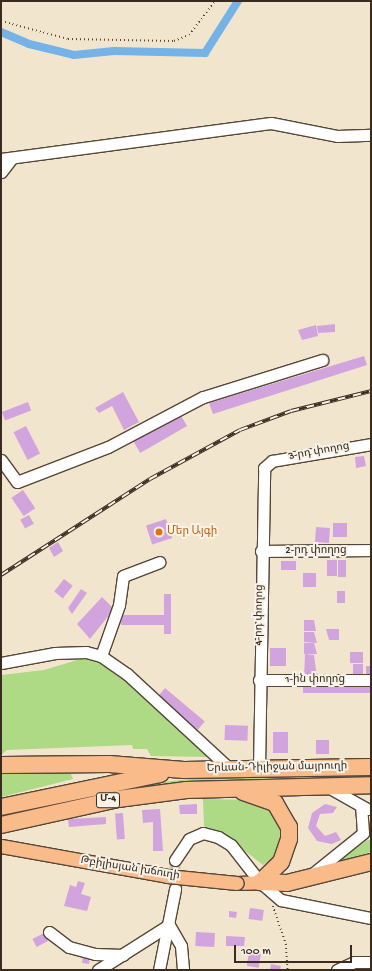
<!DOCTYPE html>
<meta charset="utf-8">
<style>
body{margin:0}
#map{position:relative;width:372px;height:971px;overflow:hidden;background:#f1e6cd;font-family:"Gochi Hand","Noto Sans Armenian",sans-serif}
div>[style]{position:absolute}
.green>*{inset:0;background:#aed985;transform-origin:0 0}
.canal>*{height:8px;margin:-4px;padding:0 4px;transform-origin:4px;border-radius:4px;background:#74b2e7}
.building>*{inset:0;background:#d2a4dd;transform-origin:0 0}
.minor-tunnel>*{height:11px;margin-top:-5.5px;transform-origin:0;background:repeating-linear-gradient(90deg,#cdc0aa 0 11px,transparent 0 16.5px)}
.path>*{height:1.5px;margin-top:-0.75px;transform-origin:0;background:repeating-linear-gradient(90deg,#564638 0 1px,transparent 0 4px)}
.roads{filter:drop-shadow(1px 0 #564638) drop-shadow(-1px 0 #564638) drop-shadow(0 1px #564638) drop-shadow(0 -1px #564638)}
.minor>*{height:11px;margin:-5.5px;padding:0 5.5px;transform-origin:5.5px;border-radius:5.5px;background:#fff}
.major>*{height:13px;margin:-6.5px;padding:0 6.5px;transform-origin:6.5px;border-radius:6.5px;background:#fabb8b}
.highway>*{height:16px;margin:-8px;padding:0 8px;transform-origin:8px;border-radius:8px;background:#fabb8b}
.rail>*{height:4px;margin-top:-2px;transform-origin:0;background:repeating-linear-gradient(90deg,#f7f3e8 0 8px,#3b2a1e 0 16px);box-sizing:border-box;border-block:1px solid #3b2a1e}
.bridges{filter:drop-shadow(1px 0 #564638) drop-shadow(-1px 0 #564638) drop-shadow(0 1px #564638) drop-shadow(0 -1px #564638)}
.major-bridge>*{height:13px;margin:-6.5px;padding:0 6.5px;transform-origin:6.5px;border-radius:6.5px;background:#fabb8b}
.dots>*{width:11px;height:11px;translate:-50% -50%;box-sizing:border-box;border:2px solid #f7f3e8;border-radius:50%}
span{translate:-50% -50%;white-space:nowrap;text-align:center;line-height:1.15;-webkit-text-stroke:4px #f7f3e8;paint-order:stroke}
.shield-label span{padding:1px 3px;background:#f7f3e8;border:1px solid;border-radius:3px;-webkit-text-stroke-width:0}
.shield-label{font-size:10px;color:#3b2a1e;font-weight:700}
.street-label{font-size:11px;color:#3b2a1e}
.food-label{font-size:11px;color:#c56008}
.left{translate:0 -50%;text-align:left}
.frame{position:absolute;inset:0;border:2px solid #3b2a1e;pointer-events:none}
.scale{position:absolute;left:234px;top:945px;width:118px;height:18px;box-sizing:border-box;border:2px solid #3b2a1e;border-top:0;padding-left:5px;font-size:12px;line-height:14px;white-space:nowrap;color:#3b2a1e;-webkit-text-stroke:3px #f7f3e8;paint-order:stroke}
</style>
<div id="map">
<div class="green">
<div style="clip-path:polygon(84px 658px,102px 664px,128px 682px,208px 757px,151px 756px,147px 749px,133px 749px,132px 745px,7px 750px,1px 755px,1px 675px,44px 670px)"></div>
<div style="clip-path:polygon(1px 772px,70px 772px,73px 779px,1px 797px)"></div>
<div style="left:371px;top:774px;width:4px;height:71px;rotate:90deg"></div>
<div style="clip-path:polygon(214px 776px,277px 778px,175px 785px,93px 796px,1px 818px,1px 814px,146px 784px)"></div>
<div style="clip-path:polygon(203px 799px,255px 800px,276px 813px,283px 834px,274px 857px,263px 865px,235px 843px,204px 826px)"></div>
<div style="clip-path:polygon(368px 840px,371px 840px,371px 852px,332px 864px)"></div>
</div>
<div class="canal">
<div style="left:1px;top:32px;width:30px;rotate:23deg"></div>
<div style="left:29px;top:44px;width:46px;rotate:13.7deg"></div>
<div style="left:74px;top:55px;width:40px;rotate:-5.7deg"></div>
<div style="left:114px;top:51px;width:91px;rotate:1.3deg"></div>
<div style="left:205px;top:53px;width:62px;rotate:-57.6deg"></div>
</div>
<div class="building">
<div style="clip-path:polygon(335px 324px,335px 332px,318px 333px,317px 326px)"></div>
<div style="clip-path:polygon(316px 325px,318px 336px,302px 340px,298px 330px)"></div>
<div style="clip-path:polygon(364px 356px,367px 365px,213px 414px,209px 403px)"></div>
<div style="clip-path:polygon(123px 392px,139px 422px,124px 430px,112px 406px,99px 413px,95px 408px)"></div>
<div style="left:28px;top:402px;width:9px;height:28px;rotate:69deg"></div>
<div style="left:180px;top:414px;width:14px;height:54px;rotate:60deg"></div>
<div style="left:26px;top:426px;width:31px;height:14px;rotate:63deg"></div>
<div style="clip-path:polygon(364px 456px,366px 466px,356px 468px,355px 457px)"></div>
<div style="left:23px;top:490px;width:22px;height:14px;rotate:56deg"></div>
<div style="left:29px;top:515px;width:10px;height:10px;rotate:61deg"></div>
<div style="left:166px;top:519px;width:20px;height:21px;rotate:72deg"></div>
<div style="left:333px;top:523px;width:14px;height:14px"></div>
<div style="left:316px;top:527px;width:14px;height:15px;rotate:4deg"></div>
<div style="clip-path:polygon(58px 542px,63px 551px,54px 557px,49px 548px)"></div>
<div style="left:327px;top:560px;width:10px;height:16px"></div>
<div style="left:338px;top:560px;width:8px;height:17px"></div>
<div style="left:281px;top:561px;width:15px;height:9px"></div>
<div style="left:303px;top:573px;width:13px;height:14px"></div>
<div style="left:64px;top:579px;width:11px;height:16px;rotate:38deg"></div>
<div style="clip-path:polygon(81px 589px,87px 593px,72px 614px,68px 608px)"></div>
<div style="left:337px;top:591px;width:8px;height:12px"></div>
<div style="clip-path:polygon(164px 594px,171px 594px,171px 634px,164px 634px,164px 625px,121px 625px,121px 615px,164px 615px)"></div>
<div style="clip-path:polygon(102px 597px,114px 609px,90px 639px,77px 624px)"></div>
<div style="clip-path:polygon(304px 620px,314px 620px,316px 631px,304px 631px)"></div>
<div style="clip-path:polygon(326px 629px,339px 629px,339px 640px,329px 640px)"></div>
<div style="clip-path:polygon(304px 632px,314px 632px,317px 643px,304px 642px)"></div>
<div style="clip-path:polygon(304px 643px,314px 643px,317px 654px,304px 654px)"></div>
<div style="left:270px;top:648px;width:16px;height:18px"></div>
<div style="left:350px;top:652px;width:13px;height:11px"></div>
<div style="clip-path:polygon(305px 654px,314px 655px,317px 677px,304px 677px)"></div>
<div style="left:353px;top:664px;width:10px;height:13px"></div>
<div style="clip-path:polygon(366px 666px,371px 666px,371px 679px,366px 677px)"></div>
<div style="left:303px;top:685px;width:67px;height:8px"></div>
<div style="left:165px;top:688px;width:52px;height:11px;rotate:40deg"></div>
<div style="left:225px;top:725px;width:23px;height:15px;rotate:2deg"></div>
<div style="left:273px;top:732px;width:15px;height:21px"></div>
<div style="left:316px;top:740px;width:13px;height:14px"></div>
<div style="clip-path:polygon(197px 804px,197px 814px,180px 814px,179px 805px)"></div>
<div style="clip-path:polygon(325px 804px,337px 807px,333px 813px,320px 814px,316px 826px,325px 836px,336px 832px,341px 840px,332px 844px,317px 841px,308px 828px,312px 813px)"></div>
<div style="clip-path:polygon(160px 809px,163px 851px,153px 851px,153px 822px,143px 823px,142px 810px)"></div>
<div style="left:123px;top:813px;width:26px;height:8px;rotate:86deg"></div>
<div style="clip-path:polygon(106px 817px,106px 824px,69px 827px,68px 819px)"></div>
<div style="clip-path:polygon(78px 881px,85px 883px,81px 894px,91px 897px,87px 911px,64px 906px,70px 885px,76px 887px)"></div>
<div style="left:250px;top:908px;width:14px;height:11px;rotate:8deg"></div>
<div style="clip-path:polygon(229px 911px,237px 912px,236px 918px,229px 917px)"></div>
<div style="left:196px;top:932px;width:19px;height:14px;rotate:3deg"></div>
<div style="left:44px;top:933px;width:9px;height:13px;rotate:63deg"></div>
<div style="clip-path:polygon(226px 936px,245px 937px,244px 946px,226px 946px)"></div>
<div style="left:249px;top:952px;width:12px;height:14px;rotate:9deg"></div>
<div style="clip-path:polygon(83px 956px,90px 958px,89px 964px,82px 963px)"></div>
<div style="clip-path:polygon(271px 964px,281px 966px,280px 970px,270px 970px)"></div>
</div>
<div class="minor-tunnel">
<div style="left:175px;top:885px;width:25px;rotate:-90deg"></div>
</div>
<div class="path">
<div style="left:1px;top:21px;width:69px;rotate:15deg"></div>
<div style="left:68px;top:39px;width:106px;rotate:1.1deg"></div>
<div style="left:174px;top:41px;width:16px;rotate:-22deg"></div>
<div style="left:189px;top:35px;width:43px;rotate:-52.6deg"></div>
<div style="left:273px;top:906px;width:40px;rotate:71.1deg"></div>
<div style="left:286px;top:944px;width:26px;rotate:86deg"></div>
</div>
<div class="roads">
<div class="minor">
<div style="left:1px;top:159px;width:272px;rotate:-7.6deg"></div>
<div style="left:271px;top:123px;width:67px;rotate:11.1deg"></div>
<div style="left:337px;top:136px;width:34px;rotate:-2deg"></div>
<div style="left:1px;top:172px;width:16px;rotate:-52deg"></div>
<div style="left:1px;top:460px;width:27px;rotate:54deg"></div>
<div style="left:17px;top:482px;width:97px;rotate:-21deg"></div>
<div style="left:108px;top:447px;width:107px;rotate:-27.8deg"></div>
<div style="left:203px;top:397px;width:125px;rotate:-17.3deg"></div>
<div style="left:261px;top:551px;width:110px;rotate:-0.5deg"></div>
<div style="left:101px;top:656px;width:54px;rotate:-70.6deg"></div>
<div style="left:119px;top:605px;width:29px;rotate:-82deg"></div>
<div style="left:123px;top:576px;width:39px;rotate:-21deg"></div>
<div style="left:1px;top:663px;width:55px;rotate:-10.5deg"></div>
<div style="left:55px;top:653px;width:31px;rotate:-2deg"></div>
<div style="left:86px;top:652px;width:16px;rotate:15deg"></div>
<div style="left:101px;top:656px;width:32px;rotate:35deg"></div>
<div style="left:127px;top:674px;width:139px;rotate:42.7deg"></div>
<div style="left:259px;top:680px;width:112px"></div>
<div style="left:259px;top:768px;width:300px;rotate:-89deg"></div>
<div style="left:264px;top:468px;width:11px;rotate:-41deg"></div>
<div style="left:272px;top:461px;width:100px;rotate:-9.7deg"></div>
<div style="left:328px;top:787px;width:45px;rotate:29.4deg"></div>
<div style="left:175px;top:860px;width:25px;rotate:-56deg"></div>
<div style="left:189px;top:839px;width:15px;rotate:-23deg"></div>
<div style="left:203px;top:833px;width:16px;rotate:15deg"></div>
<div style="left:218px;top:837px;width:15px;rotate:32deg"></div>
<div style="left:231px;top:845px;width:47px;rotate:51.9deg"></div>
<div style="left:260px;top:882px;width:28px;rotate:41deg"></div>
<div style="left:281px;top:900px;width:92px;rotate:11.3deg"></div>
<div style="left:311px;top:875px;width:67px;rotate:-38.9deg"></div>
<div style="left:363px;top:833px;width:27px;rotate:-94deg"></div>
<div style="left:169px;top:925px;width:24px;rotate:60deg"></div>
<div style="left:181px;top:946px;width:24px;rotate:85deg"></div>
<div style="left:49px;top:932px;width:25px;rotate:37deg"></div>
<div style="left:69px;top:947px;width:27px;rotate:15deg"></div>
<div style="left:95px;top:954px;width:28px;rotate:2deg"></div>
<div style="left:98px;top:970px;width:84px;rotate:-32.4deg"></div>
<div style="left:159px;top:970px;width:83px;rotate:-78.8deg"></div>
<div style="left:337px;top:970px;width:19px;rotate:-25deg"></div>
<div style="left:354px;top:962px;width:16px"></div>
</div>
<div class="major">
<div style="left:237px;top:883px;width:23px;rotate:-2deg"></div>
</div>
<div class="highway">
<div style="left:1px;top:765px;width:108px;rotate:-0.5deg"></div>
<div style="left:109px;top:764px;width:75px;rotate:4.6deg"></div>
<div style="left:184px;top:770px;width:187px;rotate:-0.9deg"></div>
<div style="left:243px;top:792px;width:34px;rotate:19deg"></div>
<div style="left:275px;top:803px;width:28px;rotate:60deg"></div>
<div style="left:289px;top:827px;width:12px;rotate:90deg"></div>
<div style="left:289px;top:839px;width:24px;rotate:109deg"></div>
<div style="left:281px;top:862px;width:29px;rotate:136deg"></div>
<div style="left:1px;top:807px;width:163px;rotate:-11.7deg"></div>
<div style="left:1px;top:825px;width:120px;rotate:-12.5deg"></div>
<div style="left:118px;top:799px;width:69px;rotate:-7.5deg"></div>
<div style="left:186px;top:790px;width:185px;rotate:-1.5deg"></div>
<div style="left:260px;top:882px;width:27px;rotate:2deg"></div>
<div style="left:287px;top:883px;width:87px;rotate:-14deg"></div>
</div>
</div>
<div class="rail">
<div style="left:1px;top:575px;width:177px;rotate:-32.8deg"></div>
<div style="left:150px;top:479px;width:102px;rotate:-28.6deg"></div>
<div style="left:240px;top:430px;width:54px;rotate:-20.4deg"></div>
<div style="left:291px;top:411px;width:82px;rotate:-14deg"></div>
</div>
<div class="bridges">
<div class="major-bridge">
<div style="left:1px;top:846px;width:169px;rotate:10.2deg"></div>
<div style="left:167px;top:876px;width:70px;rotate:5.7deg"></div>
</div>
</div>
<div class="dots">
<div style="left:159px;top:532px;background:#e8710a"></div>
</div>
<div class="shield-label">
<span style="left:108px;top:800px">Մ-4</span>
</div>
<div class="street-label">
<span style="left:319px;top:452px;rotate:-10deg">3-րդ փողոց</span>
<span style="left:316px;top:551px">2-րդ փողոց</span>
<span style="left:260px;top:615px;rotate:-89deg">4-րդ փողոց</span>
<span style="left:315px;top:680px">1-ին փողոց</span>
<span style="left:277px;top:768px;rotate:-1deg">Երևան-Դիլիջան մայրուղի</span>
<span style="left:130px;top:869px;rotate:9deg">Թբիլիսյան խճուղի</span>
</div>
<div class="food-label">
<span class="left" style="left:167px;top:532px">Մեր Այգի</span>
</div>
<div class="frame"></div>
<div class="scale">100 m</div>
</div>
